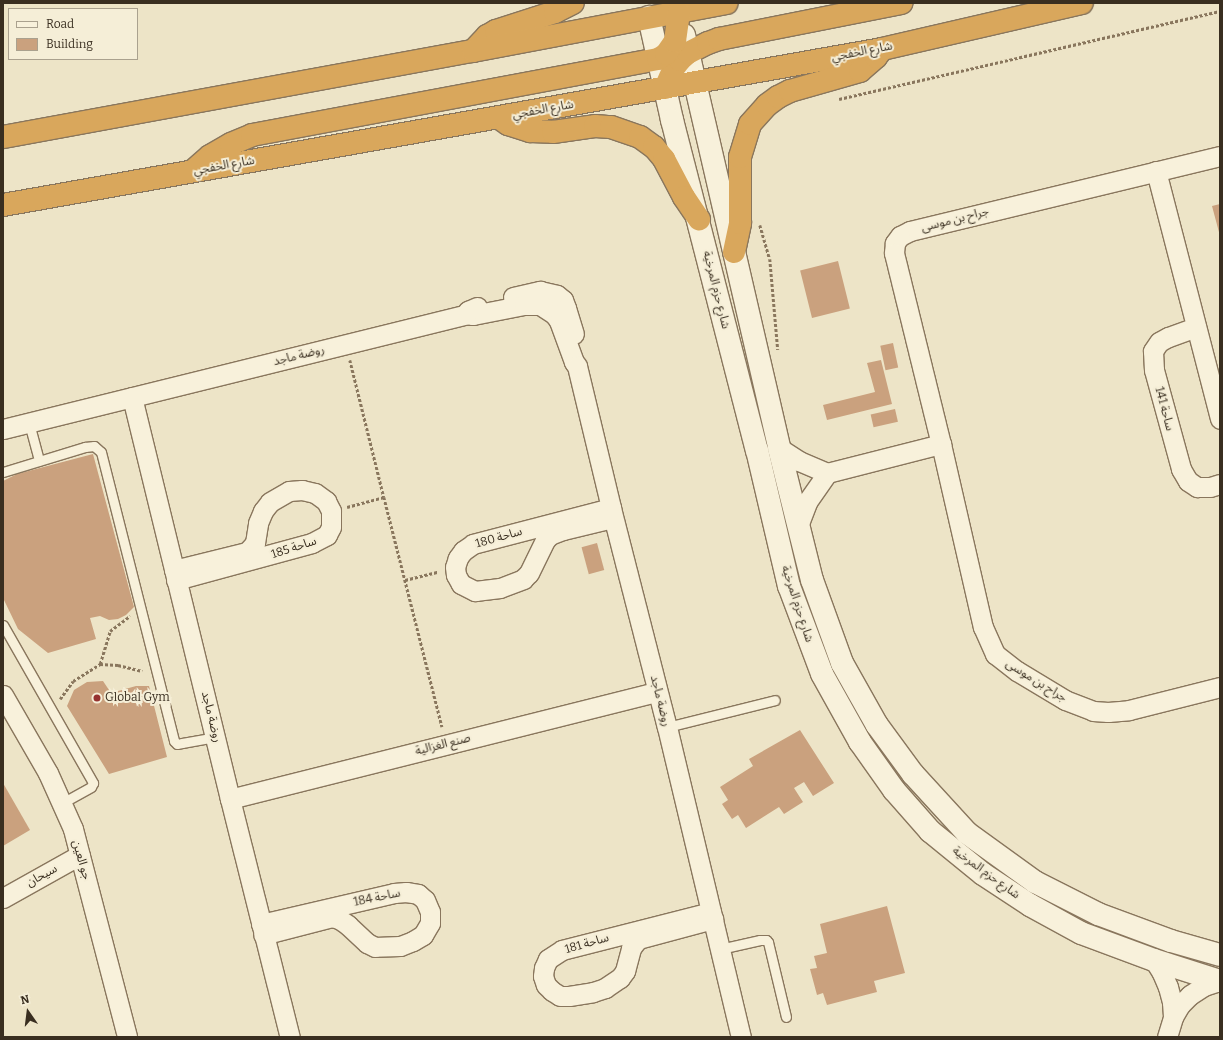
<!DOCTYPE html>
<meta charset="utf-8">
<style>
body{margin:0}
#map{position:relative;width:1223px;height:1040px;overflow:hidden;background:#ede4c7;font-family:Bitter,"Noto Sans Arabic",serif}
div>[style]{position:absolute}
.building>*{inset:0;background:#caa17e;transform-origin:0 0}
.path>*{height:2.5px;margin-top:-1.25px;transform-origin:0;background:repeating-linear-gradient(90deg,#89765d 0 3px,transparent 0 5px)}
.roads{filter:drop-shadow(1px 0 #89765d) drop-shadow(-1px 0 #89765d) drop-shadow(0 1px #89765d) drop-shadow(0 -1px #89765d)}
.lane>*{height:9px;margin:-4.5px;padding:0 4.5px;transform-origin:4.5px;border-radius:4.5px;background:#f8f1db}
.street>*{height:19px;margin:-9.5px;padding:0 9.5px;transform-origin:9.5px;border-radius:9.5px;background:#f8f1db}
.secondary>*{height:22px;margin:-11px;padding:0 11px;transform-origin:11px;border-radius:11px;background:#f8f1db}
.highway>*{height:22px;margin:-11px;padding:0 11px;transform-origin:11px;border-radius:11px;background:#d9a75c}
.dots>*{width:11px;height:11px;translate:-50% -50%;box-sizing:border-box;border:2px solid #f5eed7;border-radius:50%}
span{translate:-50% -50%;white-space:nowrap;text-align:center;line-height:1.15;-webkit-text-stroke:4px #f5eed7;paint-order:stroke}
.street-label{font-size:12px;color:#392e20}
.poi-label{font-size:12px;color:#392e20}
.left{translate:0 -50%;text-align:left}
.frame{position:absolute;inset:0;border:4px solid #392e20;pointer-events:none}
.legend{position:absolute;left:8px;top:8px;width:130px;height:52px;box-sizing:border-box;background:#f5eed7;border:1px solid #aaa18e;margin:0;padding:5px 7px;list-style:none;font-size:12px;color:#392e20}
.legend li{display:flex;align-items:center;gap:8px;height:20px}
.legend b{width:20px;border:1px solid #aaa18e}
.north{position:absolute;left:8px;top:992px;width:40px;height:40px;-webkit-text-stroke:3px #f5eed7;paint-order:stroke;rotate:346deg;font-size:11px;font-weight:700;line-height:16px;text-align:center;color:#392e20}
.north::after{content:'';display:block;margin:auto;width:14px;height:18px;background:#392e20;clip-path:polygon(50% 0,100% 100%,50% 72%,0 100%)}
</style>
<div id="map">
<div class="building">
<div style="clip-path:polygon(1220px 204px,1220px 236px,1212px 206px)"></div>
<div style="left:838px;top:261px;width:49px;height:39px;rotate:76deg"></div>
<div style="left:893px;top:343px;width:25px;height:13px;rotate:78deg"></div>
<div style="clip-path:polygon(881px 360px,892px 404px,827px 420px,823px 405px,875px 392px,867px 363px)"></div>
<div style="left:895px;top:409px;width:13px;height:25px;rotate:77deg"></div>
<div style="clip-path:polygon(93px 454px,134px 607px,126px 615px,118px 619px,109px 620px,100px 616px,90px 618px,96px 639px,48px 653px,18px 629px,3px 598px,3px 481px,17px 474px)"></div>
<div style="left:597px;top:543px;width:28px;height:16px;rotate:75deg"></div>
<div style="clip-path:polygon(103px 681px,111px 693px,136px 686px,149px 686px,167px 757px,109px 774px,67px 706px,74px 690px,87px 682px)"></div>
<div style="clip-path:polygon(800px 730px,834px 783px,813px 796px,804px 782px,794px 788px,803px 802px,784px 814px,779px 807px,746px 828px,738px 815px,732px 819px,722px 804px,728px 800px,720px 787px,753px 766px,749px 759px)"></div>
<div style="clip-path:polygon(3px 783px,30px 830px,3px 846px)"></div>
<div style="clip-path:polygon(887px 906px,905px 973px,874px 981px,877px 992px,827px 1005px,823px 993px,817px 995px,810px 969px,817px 968px,814px 956px,827px 953px,820px 924px)"></div>
</div>
<div class="path">
<div style="left:839px;top:99px;width:391px;rotate:-13deg"></div>
<div style="left:760px;top:225px;width:35px;rotate:74deg"></div>
<div style="left:770px;top:259px;width:91px;rotate:85deg"></div>
<div style="left:350px;top:360px;width:141px;rotate:76.1deg"></div>
<div style="left:347px;top:507px;width:38px;rotate:-15deg"></div>
<div style="left:384px;top:497px;width:237px;rotate:75.8deg"></div>
<div style="left:405px;top:580px;width:34px;rotate:-14deg"></div>
<div style="left:100px;top:664px;width:34px;rotate:-73deg"></div>
<div style="left:110px;top:631px;width:25px;rotate:-37deg"></div>
<div style="left:60px;top:699px;width:22px;rotate:-54deg"></div>
<div style="left:73px;top:681px;width:32px;rotate:-32deg"></div>
<div style="left:100px;top:664px;width:18px;rotate:3deg"></div>
<div style="left:118px;top:665px;width:25px;rotate:14deg"></div>
</div>
<div class="roads">
<div class="lane">
<div style="left:29px;top:423px;width:39px;rotate:75deg"></div>
<div style="left:3px;top:472px;width:86px;rotate:-17deg"></div>
<div style="left:85px;top:447px;width:9px;rotate:-6deg"></div>
<div style="left:94px;top:446px;width:9px;rotate:41deg"></div>
<div style="left:101px;top:452px;width:298px;rotate:75.8deg"></div>
<div style="left:174px;top:741px;width:4px;rotate:45deg"></div>
<div style="left:177px;top:744px;width:5px;rotate:-11deg"></div>
<div style="left:182px;top:743px;width:35px;rotate:-10deg"></div>
<div style="left:3px;top:625px;width:182px;rotate:60.3deg"></div>
<div style="left:93px;top:783px;width:4px;rotate:117deg"></div>
<div style="left:91px;top:787px;width:33px;rotate:151deg"></div>
<div style="left:667px;top:727px;width:111px;rotate:-14deg"></div>
<div style="left:720px;top:949px;width:41px;rotate:-12.7deg"></div>
<div style="left:760px;top:940px;width:6px"></div>
<div style="left:766px;top:940px;width:3px;rotate:45deg"></div>
<div style="left:768px;top:942px;width:77px;rotate:76.5deg"></div>
</div>
<div class="street">
<div style="left:1220px;top:156px;width:319px;rotate:166.4deg"></div>
<div style="left:910px;top:231px;width:11px;rotate:153deg"></div>
<div style="left:900px;top:236px;width:9px;rotate:126deg"></div>
<div style="left:895px;top:243px;width:10px;rotate:96deg"></div>
<div style="left:894px;top:253px;width:197px;rotate:76.2deg"></div>
<div style="left:941px;top:444px;width:188px;rotate:77.1deg"></div>
<div style="left:983px;top:627px;width:30px;rotate:66deg"></div>
<div style="left:995px;top:654px;width:28px;rotate:38deg"></div>
<div style="left:1017px;top:671px;width:56px;rotate:31.1deg"></div>
<div style="left:1065px;top:700px;width:30px;rotate:21deg"></div>
<div style="left:1093px;top:711px;width:15px;rotate:4deg"></div>
<div style="left:1108px;top:712px;width:21px;rotate:-5deg"></div>
<div style="left:1129px;top:710px;width:94px;rotate:-14.2deg"></div>
<div style="left:1156px;top:171px;width:256px;rotate:75.5deg"></div>
<div style="left:513px;top:297px;width:28px;rotate:-13deg"></div>
<div style="left:540px;top:291px;width:17px;rotate:13deg"></div>
<div style="left:557px;top:295px;width:8px;rotate:40deg"></div>
<div style="left:563px;top:300px;width:9px;rotate:69deg"></div>
<div style="left:566px;top:308px;width:27px;rotate:73deg"></div>
<div style="left:466px;top:314px;width:7px;rotate:8deg"></div>
<div style="left:473px;top:315px;width:52px;rotate:-11.1deg"></div>
<div style="left:524px;top:305px;width:16px"></div>
<div style="left:540px;top:305px;width:17px;rotate:33deg"></div>
<div style="left:554px;top:314px;width:9px;rotate:54deg"></div>
<div style="left:559px;top:321px;width:44px;rotate:69.9deg"></div>
<div style="left:574px;top:362px;width:5px;rotate:53deg"></div>
<div style="left:577px;top:366px;width:146px;rotate:76.5deg"></div>
<div style="left:611px;top:508px;width:226px;rotate:75.7deg"></div>
<div style="left:667px;top:727px;width:319px;rotate:76.6deg"></div>
<div style="left:1196px;top:327px;width:30px;rotate:160deg"></div>
<div style="left:1168px;top:337px;width:10px;rotate:151deg"></div>
<div style="left:1159px;top:342px;width:11px;rotate:124deg"></div>
<div style="left:1153px;top:351px;width:19px;rotate:87deg"></div>
<div style="left:1154px;top:370px;width:103px;rotate:74.7deg"></div>
<div style="left:1181px;top:469px;width:14px;rotate:60deg"></div>
<div style="left:1188px;top:481px;width:11px;rotate:34deg"></div>
<div style="left:1197px;top:487px;width:13px"></div>
<div style="left:1210px;top:487px;width:10px;rotate:-17deg"></div>
<div style="left:132px;top:397px;width:414px;rotate:76.3deg"></div>
<div style="left:230px;top:799px;width:245px;rotate:75.9deg"></div>
<div style="left:3px;top:429px;width:477px;rotate:-13.9deg"></div>
<div style="left:466px;top:314px;width:4px;rotate:-56deg"></div>
<div style="left:468px;top:311px;width:10px;rotate:-24deg"></div>
<div style="left:779px;top:448px;width:24px;rotate:33deg"></div>
<div style="left:799px;top:461px;width:30px;rotate:23deg"></div>
<div style="left:611px;top:508px;width:143px;rotate:165.4deg"></div>
<div style="left:473px;top:544px;width:12px;rotate:145deg"></div>
<div style="left:463px;top:551px;width:9px;rotate:126deg"></div>
<div style="left:458px;top:558px;width:9px;rotate:108deg"></div>
<div style="left:455px;top:567px;width:8px;rotate:83deg"></div>
<div style="left:456px;top:575px;width:10px;rotate:61deg"></div>
<div style="left:461px;top:584px;width:16px;rotate:27deg"></div>
<div style="left:475px;top:591px;width:25px;rotate:-7deg"></div>
<div style="left:500px;top:588px;width:25px;rotate:-21deg"></div>
<div style="left:523px;top:579px;width:8px;rotate:-45deg"></div>
<div style="left:529px;top:573px;width:37px;rotate:-64deg"></div>
<div style="left:545px;top:540px;width:7px;rotate:-45deg"></div>
<div style="left:550px;top:535px;width:14px;rotate:-21deg"></div>
<div style="left:563px;top:530px;width:51px;rotate:-13.5deg"></div>
<div style="left:798px;top:526px;width:26px;rotate:-69deg"></div>
<div style="left:807px;top:502px;width:35px;rotate:-55deg"></div>
<div style="left:827px;top:473px;width:118px;rotate:-14.3deg"></div>
<div style="left:174px;top:570px;width:75px;rotate:-13.9deg"></div>
<div style="left:247px;top:552px;width:12px;rotate:-48deg"></div>
<div style="left:255px;top:543px;width:20px;rotate:-81deg"></div>
<div style="left:258px;top:523px;width:13px;rotate:-67deg"></div>
<div style="left:263px;top:511px;width:11px;rotate:-52deg"></div>
<div style="left:270px;top:502px;width:22px;rotate:-30deg"></div>
<div style="left:289px;top:491px;width:13px;rotate:-4deg"></div>
<div style="left:302px;top:490px;width:13px;rotate:13deg"></div>
<div style="left:315px;top:493px;width:14px;rotate:36deg"></div>
<div style="left:326px;top:501px;width:11px;rotate:63deg"></div>
<div style="left:331px;top:511px;width:16px;rotate:90deg"></div>
<div style="left:331px;top:527px;width:9px;rotate:117deg"></div>
<div style="left:327px;top:535px;width:17px;rotate:152deg"></div>
<div style="left:312px;top:543px;width:141px;rotate:164.8deg"></div>
<div style="left:3px;top:695px;width:90px;rotate:60deg"></div>
<div style="left:48px;top:773px;width:61px;rotate:65.9deg"></div>
<div style="left:73px;top:829px;width:215px;rotate:75.4deg"></div>
<div style="left:230px;top:799px;width:440px;rotate:-14.1deg"></div>
<div style="left:3px;top:898px;width:88px;rotate:-29.2deg"></div>
<div style="left:711px;top:912px;width:154px;rotate:165.7deg"></div>
<div style="left:562px;top:950px;width:17px;rotate:147deg"></div>
<div style="left:548px;top:959px;width:10px;rotate:114deg"></div>
<div style="left:544px;top:968px;width:8px;rotate:97deg"></div>
<div style="left:543px;top:976px;width:9px;rotate:72deg"></div>
<div style="left:546px;top:985px;width:8px;rotate:45deg"></div>
<div style="left:552px;top:991px;width:9px;rotate:32deg"></div>
<div style="left:560px;top:996px;width:9px"></div>
<div style="left:569px;top:996px;width:24px;rotate:-9deg"></div>
<div style="left:593px;top:992px;width:13px;rotate:-18deg"></div>
<div style="left:605px;top:988px;width:18px;rotate:-34deg"></div>
<div style="left:620px;top:978px;width:9px;rotate:-54deg"></div>
<div style="left:625px;top:971px;width:24px;rotate:-75deg"></div>
<div style="left:631px;top:948px;width:11px;rotate:-52deg"></div>
<div style="left:638px;top:939px;width:78px;rotate:-14.9deg"></div>
<div style="left:261px;top:924px;width:137px;rotate:-13.1deg"></div>
<div style="left:394px;top:893px;width:12px;rotate:-5deg"></div>
<div style="left:406px;top:892px;width:12px;rotate:9deg"></div>
<div style="left:418px;top:894px;width:9px;rotate:41deg"></div>
<div style="left:425px;top:900px;width:13px;rotate:67deg"></div>
<div style="left:430px;top:912px;width:11px;rotate:90deg"></div>
<div style="left:430px;top:923px;width:14px;rotate:120deg"></div>
<div style="left:423px;top:935px;width:12px;rotate:149deg"></div>
<div style="left:413px;top:941px;width:14px;rotate:159deg"></div>
<div style="left:400px;top:946px;width:25px;rotate:178deg"></div>
<div style="left:375px;top:947px;width:9px;rotate:-153deg"></div>
<div style="left:367px;top:943px;width:26px;rotate:-137deg"></div>
<div style="left:348px;top:925px;width:11px;rotate:-146deg"></div>
<div style="left:339px;top:919px;width:7px;rotate:-164deg"></div>
<div style="left:332px;top:917px;width:71px;rotate:165.4deg"></div>
<div style="left:1154px;top:960px;width:15px;rotate:58deg"></div>
<div style="left:1162px;top:973px;width:15px;rotate:67deg"></div>
<div style="left:1168px;top:987px;width:16px;rotate:75deg"></div>
<div style="left:1172px;top:1002px;width:15px;rotate:86deg"></div>
<div style="left:1167px;top:1037px;width:21px;rotate:-73deg"></div>
<div style="left:1173px;top:1017px;width:14px;rotate:-60deg"></div>
<div style="left:1180px;top:1005px;width:14px;rotate:-45deg"></div>
<div style="left:1190px;top:995px;width:17px;rotate:-33deg"></div>
<div style="left:1204px;top:986px;width:16px;rotate:-18deg"></div>
</div>
<div class="secondary">
<div style="left:649px;top:17px;width:106px;rotate:77.4deg"></div>
<div style="left:672px;top:120px;width:341px;rotate:75.6deg"></div>
<div style="left:757px;top:450px;width:140px;rotate:76.8deg"></div>
<div style="left:789px;top:586px;width:94px;rotate:69.4deg"></div>
<div style="left:822px;top:674px;width:78px;rotate:60.8deg"></div>
<div style="left:860px;top:742px;width:59px;rotate:54.7deg"></div>
<div style="left:894px;top:790px;width:55px;rotate:48.7deg"></div>
<div style="left:930px;top:831px;width:68px;rotate:39.1deg"></div>
<div style="left:983px;top:874px;width:56px;rotate:33.4deg"></div>
<div style="left:1030px;top:905px;width:58px;rotate:28.8deg"></div>
<div style="left:1081px;top:933px;width:78px;rotate:20.3deg"></div>
<div style="left:1154px;top:960px;width:69px;rotate:17.7deg"></div>
<div style="left:684px;top:35px;width:424px;rotate:77deg"></div>
<div style="left:779px;top:448px;width:136px;rotate:76deg"></div>
<div style="left:812px;top:580px;width:88px;rotate:70.1deg"></div>
<div style="left:842px;top:663px;width:71px;rotate:60.6deg"></div>
<div style="left:877px;top:725px;width:61px;rotate:53.7deg"></div>
<div style="left:913px;top:774px;width:80px;rotate:47.5deg"></div>
<div style="left:967px;top:833px;width:84px;rotate:35.8deg"></div>
<div style="left:1035px;top:882px;width:71px;rotate:26.9deg"></div>
<div style="left:1098px;top:914px;width:78px;rotate:20.3deg"></div>
<div style="left:1171px;top:941px;width:51px;rotate:15.9deg"></div>
</div>
<div class="highway">
<div style="left:473px;top:51px;width:21px;rotate:-47deg"></div>
<div style="left:487px;top:36px;width:10px;rotate:-29deg"></div>
<div style="left:496px;top:31px;width:62px;rotate:-17.9deg"></div>
<div style="left:555px;top:12px;width:20px;rotate:-27deg"></div>
<div style="left:665px;top:88px;width:22px;rotate:-66deg"></div>
<div style="left:674px;top:68px;width:10px;rotate:-53deg"></div>
<div style="left:680px;top:60px;width:11px;rotate:-41deg"></div>
<div style="left:688px;top:53px;width:22px;rotate:-27deg"></div>
<div style="left:708px;top:43px;width:12px;rotate:-20deg"></div>
<div style="left:719px;top:39px;width:186px;rotate:-11.2deg"></div>
<div style="left:499px;top:118px;width:11px;rotate:34deg"></div>
<div style="left:508px;top:124px;width:23px;rotate:18deg"></div>
<div style="left:530px;top:131px;width:23px;rotate:2deg"></div>
<div style="left:553px;top:132px;width:42px;rotate:-8.1deg"></div>
<div style="left:595px;top:126px;width:16px;rotate:4deg"></div>
<div style="left:611px;top:127px;width:31px;rotate:19deg"></div>
<div style="left:640px;top:137px;width:17px;rotate:36deg"></div>
<div style="left:654px;top:147px;width:16px;rotate:50deg"></div>
<div style="left:664px;top:159px;width:43px;rotate:62.2deg"></div>
<div style="left:684px;top:197px;width:27px;rotate:56deg"></div>
<div style="left:3px;top:137px;width:478px;rotate:-10.4deg"></div>
<div style="left:473px;top:51px;width:258px;rotate:-10.7deg"></div>
<div style="left:195px;top:169px;width:20px;rotate:-41deg"></div>
<div style="left:210px;top:156px;width:24px;rotate:-30deg"></div>
<div style="left:231px;top:144px;width:23px;rotate:-23deg"></div>
<div style="left:252px;top:135px;width:413px;rotate:-10.6deg"></div>
<div style="left:658px;top:59px;width:9px;rotate:-32deg"></div>
<div style="left:666px;top:54px;width:16px;rotate:-55deg"></div>
<div style="left:675px;top:41px;width:29px;rotate:-82deg"></div>
<div style="left:3px;top:205px;width:893px;rotate:-10.06deg"></div>
<div style="left:882px;top:49px;width:205px;rotate:-13deg"></div>
<div style="left:734px;top:252px;width:30px;rotate:-78deg"></div>
<div style="left:740px;top:223px;width:66px;rotate:-90deg"></div>
<div style="left:740px;top:157px;width:34px;rotate:-73deg"></div>
<div style="left:750px;top:124px;width:25px;rotate:-48deg"></div>
<div style="left:767px;top:105px;width:14px;rotate:-36deg"></div>
<div style="left:778px;top:97px;width:13px;rotate:-27deg"></div>
<div style="left:790px;top:91px;width:73px;rotate:-15.9deg"></div>
<div style="left:860px;top:71px;width:21px;rotate:-41deg"></div>
<div style="left:876px;top:57px;width:10px;rotate:-53deg"></div>
</div>
</div>
<div class="dots">
<div style="left:97px;top:698px;background:#96322f"></div>
</div>
<div class="street-label">
<span style="left:862px;top:52px;rotate:-11deg">شارع الخفجي</span>
<span style="left:543px;top:110px;rotate:-10deg">شارع الخفجي</span>
<span style="left:224px;top:166px;rotate:-10deg">شارع الخفجي</span>
<span style="left:955px;top:220px;rotate:-14deg">جراح بن موسى</span>
<span style="left:716px;top:290px;rotate:76deg">شارع حزم المرخية</span>
<span style="left:299px;top:356px;rotate:-14deg">روضة ماجد</span>
<span style="left:1164px;top:409px;rotate:75deg">ساحة 141</span>
<span style="left:499px;top:538px;rotate:-16deg">ساحة 180</span>
<span style="left:294px;top:548px;rotate:-18deg">ساحة 185</span>
<span style="left:797px;top:604px;rotate:72deg">شارع حزم المرخية</span>
<span style="left:1036px;top:681px;rotate:32deg">جراح بن موسى</span>
<span style="left:660px;top:701px;rotate:76deg">روضة ماجد</span>
<span style="left:211px;top:717px;rotate:76deg">روضة ماجد</span>
<span style="left:443px;top:745px;rotate:-14deg">صنع الغزالية</span>
<span style="left:81px;top:860px;rotate:74deg">جو العين</span>
<span style="left:986px;top:873px;rotate:36deg">شارع حزم المرخية</span>
<span style="left:42px;top:876px;rotate:-29deg">سيحان</span>
<span style="left:377px;top:898px;rotate:-12deg">ساحة 184</span>
<span style="left:587px;top:944px;rotate:-16deg">ساحة 181</span>
</div>
<div class="poi-label">
<span class="left" style="left:105px;top:698px">Global Gym</span>
</div>
<div class="frame"></div>
<ul class="legend">
<li><b style="height:5px;background:#f8f1db"></b>Road</li>
<li><b style="height:11px;background:#caa17e"></b>Building</li>
</ul>
<div class="north">N</div>
</div>
